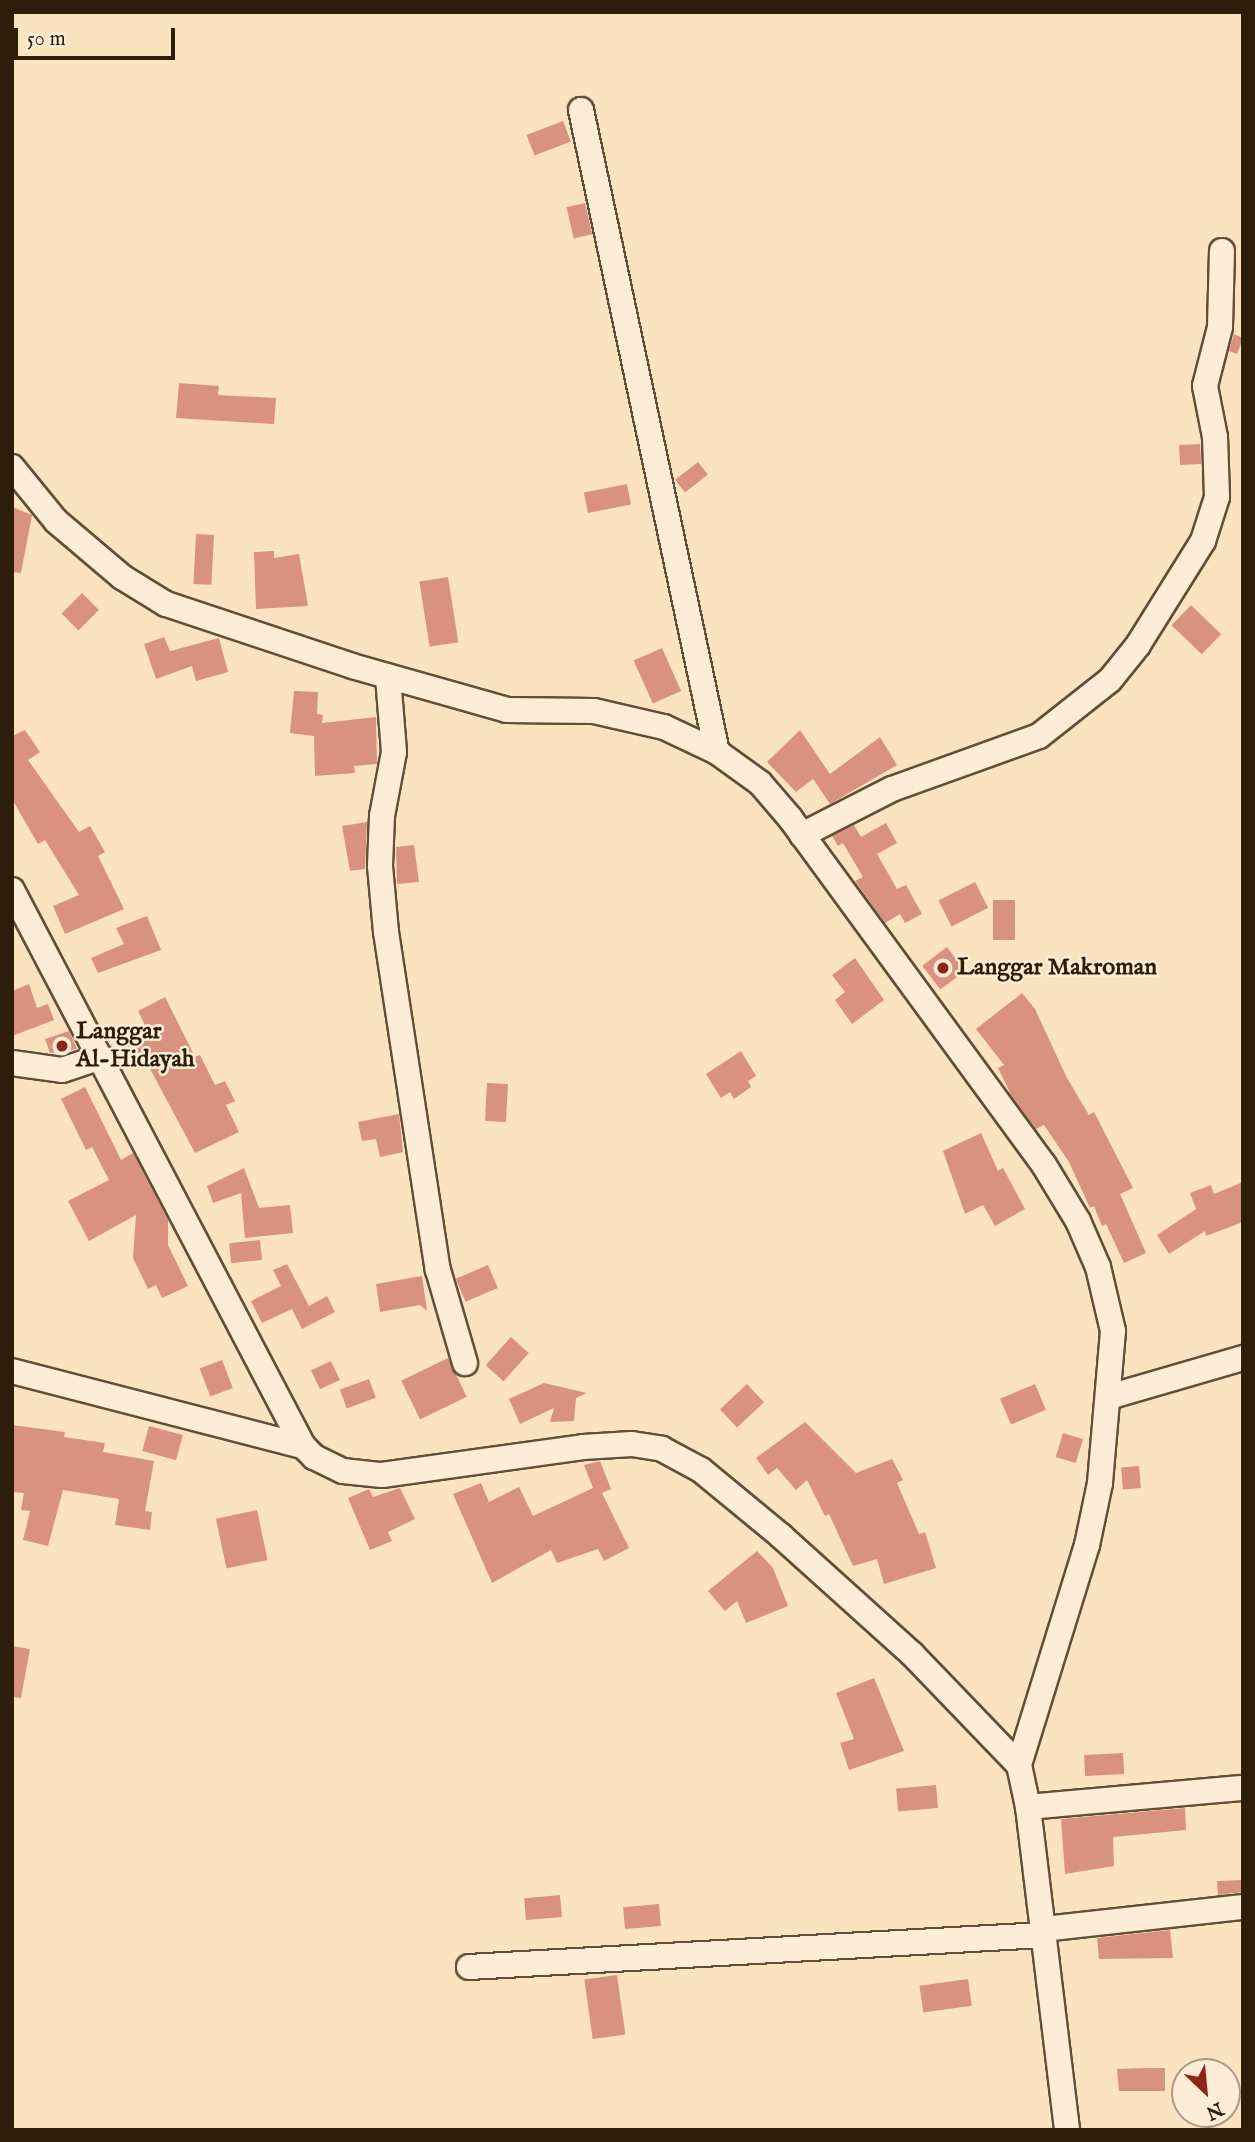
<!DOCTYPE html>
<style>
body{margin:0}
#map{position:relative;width:1255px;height:2142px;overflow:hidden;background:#fce3c0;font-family:"IM FELL English",serif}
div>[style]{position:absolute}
.building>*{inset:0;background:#da9280;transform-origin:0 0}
.roads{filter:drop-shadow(2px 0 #614f37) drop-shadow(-2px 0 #614f37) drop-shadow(0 2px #614f37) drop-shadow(0 -2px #614f37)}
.minor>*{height:24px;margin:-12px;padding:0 12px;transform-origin:12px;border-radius:12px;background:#fdedd6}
.dots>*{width:19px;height:19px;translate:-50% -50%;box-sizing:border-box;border:4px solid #fdedd6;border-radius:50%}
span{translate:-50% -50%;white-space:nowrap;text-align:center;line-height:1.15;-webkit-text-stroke:5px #fdedd6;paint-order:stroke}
.poi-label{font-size:24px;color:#2d1e09;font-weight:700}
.left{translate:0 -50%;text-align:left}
.frame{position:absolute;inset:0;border:14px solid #2d1e09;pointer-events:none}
.north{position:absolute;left:1171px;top:2058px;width:70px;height:70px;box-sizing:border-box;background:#fdedd6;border:2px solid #aa9a84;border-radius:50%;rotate:154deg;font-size:19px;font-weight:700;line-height:28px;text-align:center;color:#2d1e09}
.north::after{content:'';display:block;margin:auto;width:24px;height:32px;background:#8f2418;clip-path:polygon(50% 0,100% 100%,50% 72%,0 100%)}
.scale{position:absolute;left:14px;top:28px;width:161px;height:32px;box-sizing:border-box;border:4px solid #2d1e09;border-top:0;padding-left:9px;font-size:21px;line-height:24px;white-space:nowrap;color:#2d1e09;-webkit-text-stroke:5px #fdedd6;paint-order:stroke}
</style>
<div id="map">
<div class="building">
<div style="left:563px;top:121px;width:22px;height:39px;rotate:69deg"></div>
<div style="left:585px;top:203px;width:32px;height:19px;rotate:77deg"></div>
<div style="clip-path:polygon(1234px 334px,1243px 338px,1237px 354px,1229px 351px)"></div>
<div style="clip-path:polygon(179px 383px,219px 386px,218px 395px,276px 398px,274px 424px,176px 418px)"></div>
<div style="left:1200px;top:444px;width:20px;height:21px;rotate:87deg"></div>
<div style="left:698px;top:462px;width:16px;height:29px;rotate:52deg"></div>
<div style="left:627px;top:484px;width:21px;height:44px;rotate:79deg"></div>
<div style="clip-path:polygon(12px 507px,32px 515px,21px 573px,12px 572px)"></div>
<div style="left:196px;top:534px;width:18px;height:50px;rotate:3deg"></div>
<div style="clip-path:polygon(274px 551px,274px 558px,299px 554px,308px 606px,256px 609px,254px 552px)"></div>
<div style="left:448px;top:577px;width:66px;height:29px;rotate:81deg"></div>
<div style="left:82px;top:593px;width:24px;height:29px;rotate:45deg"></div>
<div style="left:1191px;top:605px;width:42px;height:28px;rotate:44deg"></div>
<div style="clip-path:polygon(164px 637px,170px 651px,219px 638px,228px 672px,196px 681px,192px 666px,156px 679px,144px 644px)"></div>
<div style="left:662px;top:648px;width:47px;height:31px;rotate:66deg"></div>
<div style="clip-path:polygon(294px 691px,318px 692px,317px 714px,323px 715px,322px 723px,376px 717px,377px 764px,354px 766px,355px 773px,315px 776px,314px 736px,290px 733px)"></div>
<div style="clip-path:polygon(25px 730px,40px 752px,28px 760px,79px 832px,90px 826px,105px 852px,98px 856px,124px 909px,65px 934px,53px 906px,79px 895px,45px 840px,38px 844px,12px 799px,12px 736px)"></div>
<div style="clip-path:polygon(800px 730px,830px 774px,880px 737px,897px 765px,830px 804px,813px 779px,796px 792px,767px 762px)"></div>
<div style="clip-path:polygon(367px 822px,365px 869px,350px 871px,342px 826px)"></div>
<div style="clip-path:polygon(886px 823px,897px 843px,877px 854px,897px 889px,906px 885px,922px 914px,905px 923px,900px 914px,885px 923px,855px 881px,863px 877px,843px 843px,838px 846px,832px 836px,854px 825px,861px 837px)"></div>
<div style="clip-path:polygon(414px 845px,419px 882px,397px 884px,396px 847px)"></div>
<div style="left:975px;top:882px;width:29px;height:41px;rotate:63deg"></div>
<div style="left:993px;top:900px;width:22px;height:40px"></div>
<div style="clip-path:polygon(147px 916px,161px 950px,98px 973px,91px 958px,124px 944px,116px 928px)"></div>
<div style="left:947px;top:947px;width:30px;height:31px;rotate:53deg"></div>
<div style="clip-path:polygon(855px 958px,884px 1000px,852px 1024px,835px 1000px,845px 992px,832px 975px)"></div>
<div style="clip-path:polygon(29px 984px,37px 1008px,48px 1004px,54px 1020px,12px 1036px,12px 991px)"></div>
<div style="clip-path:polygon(1022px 993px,1035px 1009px,1067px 1078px,1089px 1115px,1094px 1112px,1133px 1188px,1120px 1194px,1146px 1253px,1124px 1263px,1106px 1224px,1102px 1226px,1094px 1206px,1090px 1208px,1069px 1162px,1044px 1125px,1036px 1129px,1011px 1095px,998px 1068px,1004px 1065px,976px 1029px)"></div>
<div style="clip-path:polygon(165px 997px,195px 1057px,200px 1055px,215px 1085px,225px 1081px,235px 1101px,226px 1105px,239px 1132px,195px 1153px,141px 1052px,132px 1055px,124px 1038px,146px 1027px,138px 1011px)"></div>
<div style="clip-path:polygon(69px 1031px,77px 1049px,50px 1053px,45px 1039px)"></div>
<div style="clip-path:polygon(741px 1051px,756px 1076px,748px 1081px,751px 1087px,734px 1099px,730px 1092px,721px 1098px,706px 1074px)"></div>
<div style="left:487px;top:1083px;width:21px;height:38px;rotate:3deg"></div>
<div style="clip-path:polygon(85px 1087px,121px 1160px,133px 1153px,168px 1220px,168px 1245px,188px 1286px,162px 1298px,156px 1285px,148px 1289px,133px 1258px,136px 1215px,89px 1241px,68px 1201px,109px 1180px,92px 1147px,86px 1150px,61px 1099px)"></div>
<div style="clip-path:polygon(399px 1114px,403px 1152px,380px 1157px,376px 1139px,362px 1141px,358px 1122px)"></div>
<div style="clip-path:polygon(981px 1133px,998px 1171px,1003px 1168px,1025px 1209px,995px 1226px,983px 1205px,965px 1214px,943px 1151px)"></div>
<div style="clip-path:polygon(244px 1168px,259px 1208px,290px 1205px,293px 1233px,245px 1238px,241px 1193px,213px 1203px,207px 1186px)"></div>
<div style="clip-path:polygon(1243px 1182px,1243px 1222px,1206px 1236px,1205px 1231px,1169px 1254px,1157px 1235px,1196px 1209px,1190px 1193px,1211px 1185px,1214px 1194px)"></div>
<div style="left:260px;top:1240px;width:20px;height:31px;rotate:84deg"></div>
<div style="clip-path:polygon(287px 1264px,309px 1306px,327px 1296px,335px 1312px,302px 1329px,292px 1309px,262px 1323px,251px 1301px,281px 1286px,273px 1270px)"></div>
<div style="left:488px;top:1265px;width:25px;height:35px;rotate:67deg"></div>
<div style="clip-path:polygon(422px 1276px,427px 1311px,420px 1305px,380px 1312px,376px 1284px)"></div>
<div style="left:511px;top:1337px;width:24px;height:38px;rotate:42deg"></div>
<div style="left:448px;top:1358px;width:43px;height:52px;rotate:64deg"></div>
<div style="left:222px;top:1360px;width:30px;height:24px;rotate:69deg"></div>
<div style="left:331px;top:1361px;width:21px;height:22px;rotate:65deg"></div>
<div style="left:369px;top:1379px;width:20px;height:31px;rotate:70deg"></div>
<div style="clip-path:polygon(544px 1383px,587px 1393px,576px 1398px,574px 1421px,550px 1422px,554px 1408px,520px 1424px,509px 1399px)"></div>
<div style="left:747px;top:1384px;width:25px;height:37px;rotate:47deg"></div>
<div style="left:1035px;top:1384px;width:28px;height:38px;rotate:67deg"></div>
<div style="clip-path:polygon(805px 1422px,856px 1473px,892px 1459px,903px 1480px,897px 1483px,919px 1534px,925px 1532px,936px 1568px,884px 1584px,877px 1559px,853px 1566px,829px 1514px,825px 1516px,807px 1480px,796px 1490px,777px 1468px,768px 1475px,756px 1458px)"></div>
<div style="clip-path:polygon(12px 1425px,65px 1432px,64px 1437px,105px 1443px,103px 1452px,154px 1461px,145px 1511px,152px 1512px,150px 1530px,115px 1525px,119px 1499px,63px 1490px,48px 1546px,23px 1540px,30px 1511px,21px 1510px,24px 1493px,12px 1492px)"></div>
<div style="left:149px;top:1426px;width:35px;height:26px;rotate:15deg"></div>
<div style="left:1063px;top:1433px;width:21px;height:25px;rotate:17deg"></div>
<div style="clip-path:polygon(600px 1461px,611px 1489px,602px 1493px,629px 1548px,604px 1561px,598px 1549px,557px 1563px,551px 1550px,492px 1583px,453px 1494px,481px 1483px,489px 1502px,519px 1487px,533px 1516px,593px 1488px,584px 1465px)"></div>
<div style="left:1139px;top:1466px;width:22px;height:18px;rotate:85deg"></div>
<div style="clip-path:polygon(400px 1488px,415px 1519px,388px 1532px,392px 1541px,370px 1550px,348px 1498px,369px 1489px,373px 1497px)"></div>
<div style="left:257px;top:1510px;width:51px;height:42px;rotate:78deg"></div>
<div style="clip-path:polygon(757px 1551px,773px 1568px,788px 1606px,746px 1623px,737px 1601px,725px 1611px,708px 1591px)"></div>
<div style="clip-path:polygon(12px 1646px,30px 1649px,21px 1698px,12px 1697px)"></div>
<div style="clip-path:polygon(874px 1678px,904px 1751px,849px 1770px,840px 1743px,854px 1739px,836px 1693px)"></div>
<div style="left:1123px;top:1753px;width:21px;height:39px;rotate:87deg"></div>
<div style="left:936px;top:1785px;width:23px;height:40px;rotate:85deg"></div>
<div style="clip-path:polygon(1185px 1808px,1186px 1830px,1113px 1837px,1114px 1866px,1065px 1874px,1061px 1819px)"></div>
<div style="clip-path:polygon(1243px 1880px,1243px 1892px,1218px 1895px,1217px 1881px)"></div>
<div style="left:560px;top:1895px;width:22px;height:36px;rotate:85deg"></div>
<div style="left:659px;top:1904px;width:22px;height:36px;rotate:85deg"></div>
<div style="clip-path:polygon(1170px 1930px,1173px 1958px,1099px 1959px,1097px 1938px)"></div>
<div style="left:617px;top:1975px;width:60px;height:33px;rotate:82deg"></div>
<div style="left:968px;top:1979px;width:27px;height:49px;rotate:82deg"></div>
<div style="clip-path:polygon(1146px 2068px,1165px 2068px,1165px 2091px,1119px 2091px,1117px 2069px)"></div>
</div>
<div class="roads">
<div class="minor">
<div style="left:581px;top:110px;width:656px;rotate:78.04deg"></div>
<div style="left:12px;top:467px;width:70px;rotate:50.8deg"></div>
<div style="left:56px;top:521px;width:87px;rotate:40.3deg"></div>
<div style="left:122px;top:577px;width:52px;rotate:31.5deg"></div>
<div style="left:166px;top:604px;width:196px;rotate:18.4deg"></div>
<div style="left:352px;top:666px;width:161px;rotate:15.8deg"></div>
<div style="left:507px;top:710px;width:87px;rotate:0.7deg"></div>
<div style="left:594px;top:711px;width:72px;rotate:12.9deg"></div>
<div style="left:664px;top:727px;width:59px;rotate:25.3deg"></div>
<div style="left:717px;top:752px;width:53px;rotate:35.8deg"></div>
<div style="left:760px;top:783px;width:46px;rotate:49.4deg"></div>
<div style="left:790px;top:818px;width:430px;rotate:53.8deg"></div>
<div style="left:1044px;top:1165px;width:66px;rotate:58.7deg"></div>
<div style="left:1078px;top:1221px;width:50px;rotate:66.5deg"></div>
<div style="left:1098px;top:1267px;width:66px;rotate:76.8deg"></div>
<div style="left:1113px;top:1331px;width:153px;rotate:94.9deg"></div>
<div style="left:1100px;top:1483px;width:63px;rotate:101.8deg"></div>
<div style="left:1087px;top:1545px;width:230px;rotate:107.2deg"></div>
<div style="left:388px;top:677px;width:75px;rotate:85.4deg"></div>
<div style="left:394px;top:752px;width:65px;rotate:100.6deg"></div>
<div style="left:382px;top:816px;width:50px;rotate:92.3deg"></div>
<div style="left:380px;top:866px;width:66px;rotate:84.8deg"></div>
<div style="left:386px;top:932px;width:342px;rotate:81.3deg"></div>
<div style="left:438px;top:1270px;width:97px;rotate:73.8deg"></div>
<div style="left:802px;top:835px;width:101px;rotate:-27.1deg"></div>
<div style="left:892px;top:789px;width:156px;rotate:-19.8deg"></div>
<div style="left:1039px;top:736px;width:90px;rotate:-38.3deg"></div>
<div style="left:1110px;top:680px;width:45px;rotate:-51.3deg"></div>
<div style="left:1138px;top:645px;width:123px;rotate:-58deg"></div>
<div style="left:1203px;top:541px;width:46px;rotate:-72.3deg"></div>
<div style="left:1217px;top:497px;width:60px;rotate:-91.9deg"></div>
<div style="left:1215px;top:437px;width:52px;rotate:-101.1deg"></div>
<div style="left:1205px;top:386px;width:61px;rotate:-75.7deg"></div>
<div style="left:1220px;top:327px;width:76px;rotate:-88.5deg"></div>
<div style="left:12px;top:890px;width:628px;rotate:62.37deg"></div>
<div style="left:303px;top:1446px;width:16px;rotate:45deg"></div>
<div style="left:314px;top:1457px;width:32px;rotate:26deg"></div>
<div style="left:343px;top:1471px;width:39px;rotate:6deg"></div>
<div style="left:382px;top:1475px;width:203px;rotate:-7.9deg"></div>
<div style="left:583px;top:1447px;width:49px;rotate:-3.5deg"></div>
<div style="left:632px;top:1444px;width:30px;rotate:9deg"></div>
<div style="left:662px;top:1449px;width:44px;rotate:28.3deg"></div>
<div style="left:701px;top:1470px;width:104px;rotate:39.5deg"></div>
<div style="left:781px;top:1536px;width:176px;rotate:42deg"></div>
<div style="left:912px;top:1654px;width:154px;rotate:46.1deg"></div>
<div style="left:1019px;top:1765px;width:43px;rotate:77.9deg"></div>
<div style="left:1028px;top:1807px;width:325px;rotate:83.1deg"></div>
<div style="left:12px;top:1063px;width:50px;rotate:8deg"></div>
<div style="left:62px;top:1070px;width:41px;rotate:-18.4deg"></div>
<div style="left:12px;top:1371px;width:301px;rotate:14.5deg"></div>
<div style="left:1109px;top:1397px;width:140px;rotate:-16.2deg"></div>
<div style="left:1028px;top:1807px;width:216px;rotate:-5.1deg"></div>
<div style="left:1043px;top:1929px;width:201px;rotate:-6.3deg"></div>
<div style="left:469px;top:1967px;width:576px;rotate:-3.19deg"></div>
</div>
</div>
<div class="dots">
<div style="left:943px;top:968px;background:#8f2418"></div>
<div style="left:62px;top:1046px;background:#8f2418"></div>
</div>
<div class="poi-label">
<span class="left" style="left:957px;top:968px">Langgar Makroman</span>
<span class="left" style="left:76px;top:1046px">Langgar<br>Al-Hidayah</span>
</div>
<div class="frame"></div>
<div class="north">N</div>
<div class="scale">50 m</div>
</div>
